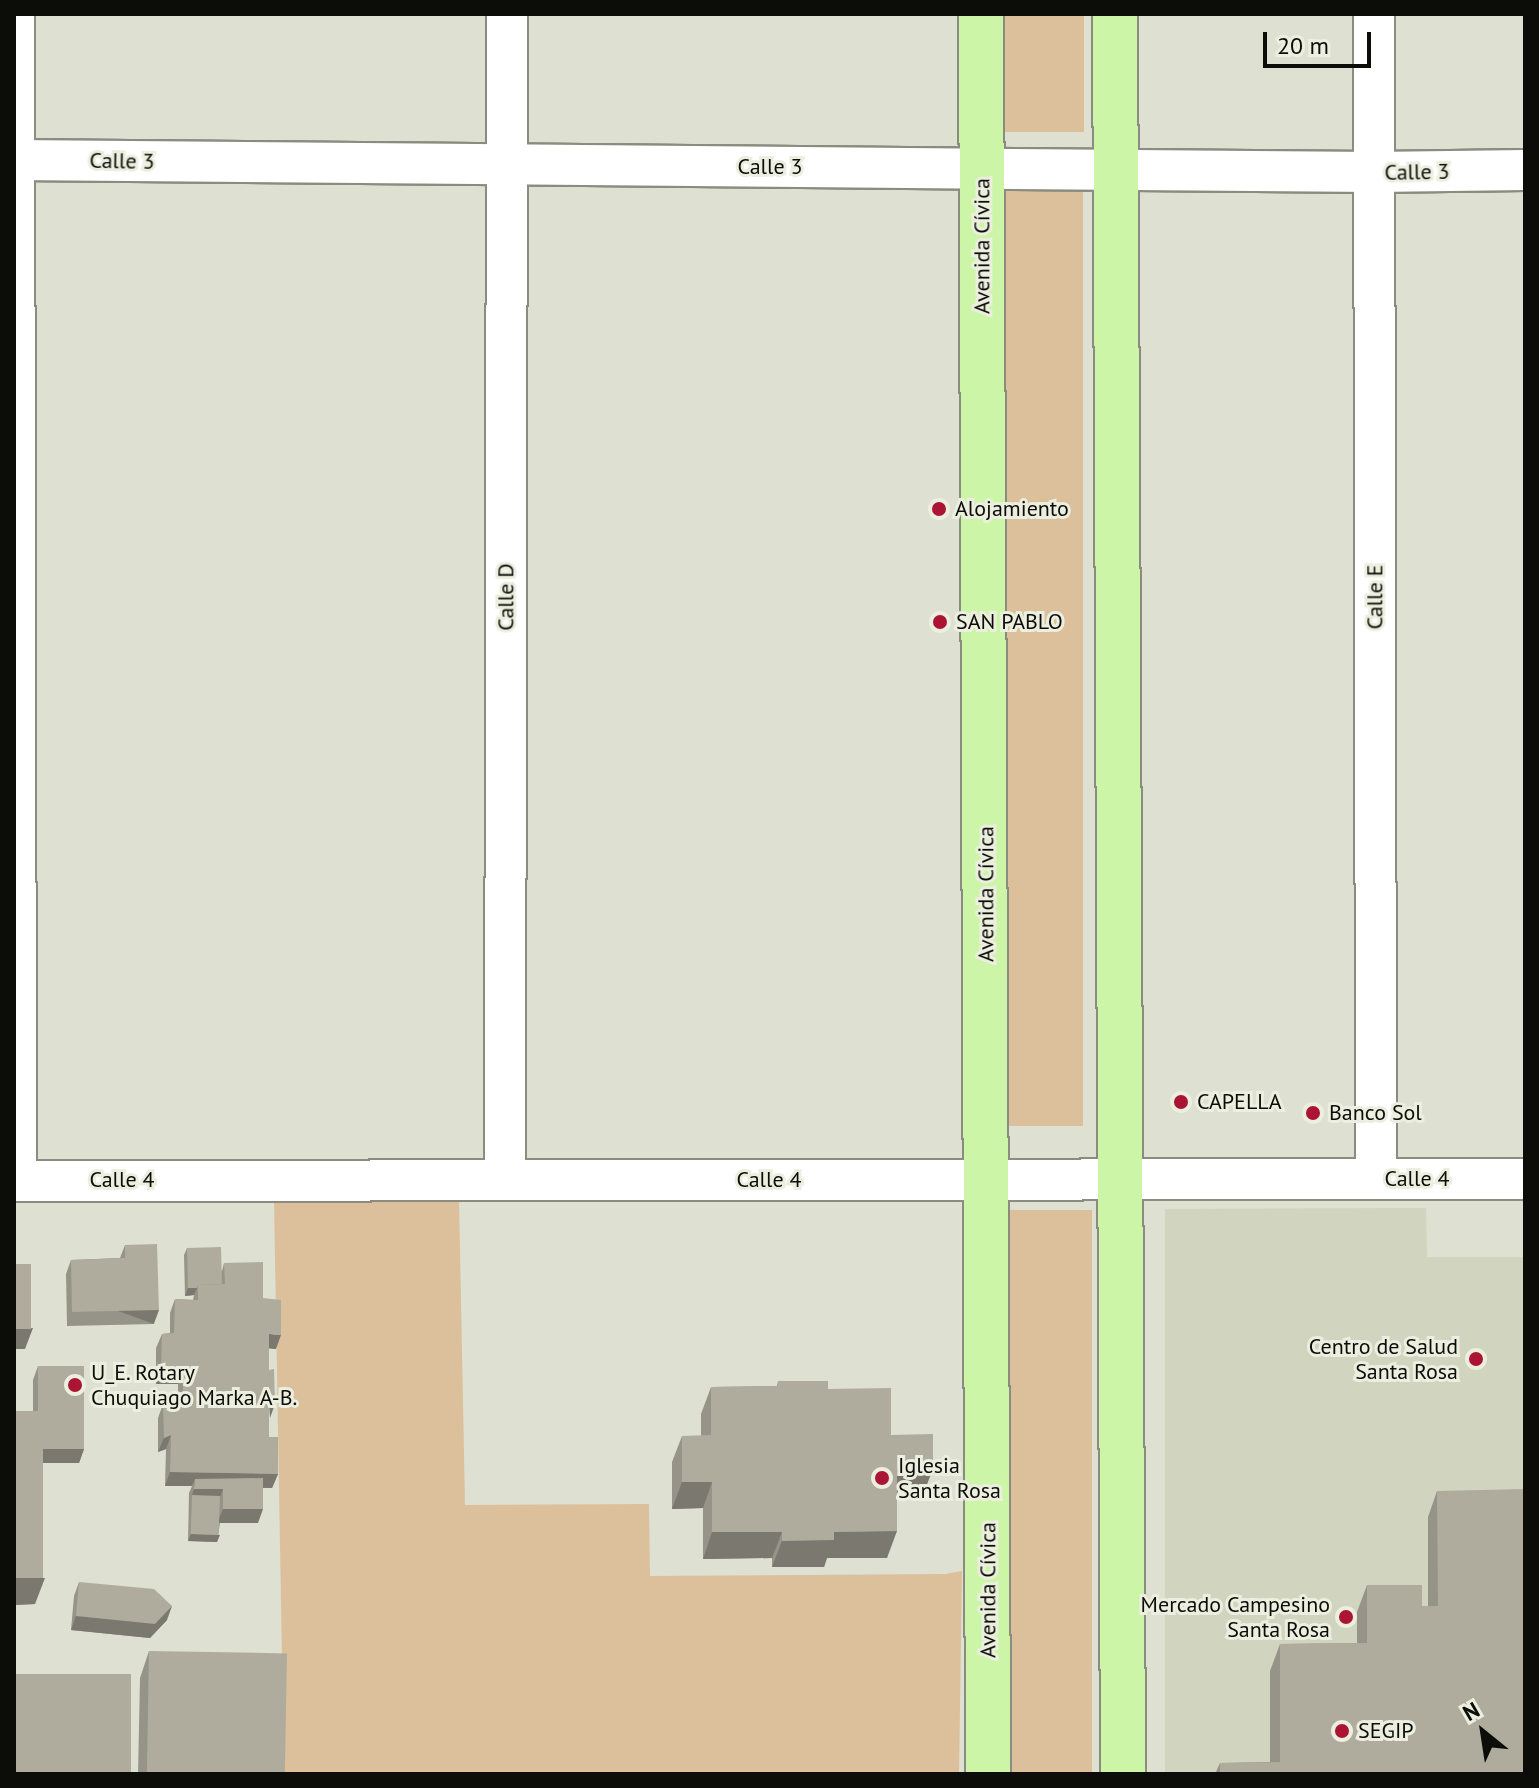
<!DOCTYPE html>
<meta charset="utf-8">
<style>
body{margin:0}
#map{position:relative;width:1539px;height:1788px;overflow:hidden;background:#dee0d2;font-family:"PT Sans",sans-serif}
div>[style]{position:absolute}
.built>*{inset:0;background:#d1d4be}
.green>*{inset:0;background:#dbc09b;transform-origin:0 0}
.roads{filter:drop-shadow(2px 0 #8b8c7f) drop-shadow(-2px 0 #8b8c7f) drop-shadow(0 2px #8b8c7f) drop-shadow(0 -2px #8b8c7f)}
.street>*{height:40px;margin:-20px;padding:0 20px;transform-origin:20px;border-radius:20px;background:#fff}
.primary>*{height:44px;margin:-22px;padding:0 22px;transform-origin:22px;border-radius:22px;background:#ccf5a7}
.wall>*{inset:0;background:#969488}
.shaded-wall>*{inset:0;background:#7a786f;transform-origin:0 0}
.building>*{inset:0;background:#afac9e;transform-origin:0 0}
.dots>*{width:22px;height:22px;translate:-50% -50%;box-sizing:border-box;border:4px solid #eceedf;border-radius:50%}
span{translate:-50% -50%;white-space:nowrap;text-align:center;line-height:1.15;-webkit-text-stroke:6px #eceedf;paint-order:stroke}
.street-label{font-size:22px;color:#0c0d08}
.poi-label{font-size:22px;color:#0c0d08}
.left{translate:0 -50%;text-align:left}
.right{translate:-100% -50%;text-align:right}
.frame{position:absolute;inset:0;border:16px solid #0c0d08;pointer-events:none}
.north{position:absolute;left:1443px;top:1692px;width:80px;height:80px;-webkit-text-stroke:6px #eceedf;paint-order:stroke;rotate:330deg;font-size:22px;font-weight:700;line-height:32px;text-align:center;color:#0c0d08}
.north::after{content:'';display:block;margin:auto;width:28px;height:36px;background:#0c0d08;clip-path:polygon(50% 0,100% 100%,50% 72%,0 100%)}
.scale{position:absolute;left:1263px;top:32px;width:108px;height:36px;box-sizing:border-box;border:4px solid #0c0d08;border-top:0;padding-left:10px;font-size:24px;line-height:28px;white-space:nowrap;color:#0c0d08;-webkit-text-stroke:6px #eceedf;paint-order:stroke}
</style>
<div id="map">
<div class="built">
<div style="clip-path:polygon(1426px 1208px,1427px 1257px,1525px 1257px,1525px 1774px,1165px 1774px,1165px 1209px)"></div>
</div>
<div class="green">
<div style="left:999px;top:14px;width:85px;height:118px"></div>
<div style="left:1083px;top:186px;width:940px;height:83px;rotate:90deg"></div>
<div style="clip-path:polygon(459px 1198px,465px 1505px,649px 1504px,650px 1576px,945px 1574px,962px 1571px,959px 1774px,284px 1774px,274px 1201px)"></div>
<div style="left:1092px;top:1210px;width:564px;height:85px;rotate:90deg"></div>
</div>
<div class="roads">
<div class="street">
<div style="left:14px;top:14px;width:1167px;rotate:89.9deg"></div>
<div style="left:1374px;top:14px;width:1165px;rotate:89.9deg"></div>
<div style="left:14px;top:160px;width:1361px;rotate:0.51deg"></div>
<div style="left:1375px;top:172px;width:150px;rotate:-0.8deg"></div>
<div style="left:505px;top:1180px;width:1166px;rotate:-89.9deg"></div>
<div style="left:14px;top:1181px;width:1511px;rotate:-0.08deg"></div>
</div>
<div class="primary">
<div style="left:981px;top:14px;width:1760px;rotate:89.77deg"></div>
<div style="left:1115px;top:14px;width:1760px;rotate:89.74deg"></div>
</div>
</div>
<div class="wall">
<div style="clip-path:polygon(125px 1245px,154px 1324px,67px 1326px,66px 1274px,71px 1260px,120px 1258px)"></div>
<div style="clip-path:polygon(187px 1248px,222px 1271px,224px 1263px,263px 1298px,276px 1349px,269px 1348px,269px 1437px,278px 1474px,272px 1488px,263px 1488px,258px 1523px,220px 1523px,217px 1542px,188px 1541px,189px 1493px,192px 1486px,165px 1486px,166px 1449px,158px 1452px,158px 1418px,163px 1404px,178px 1404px,178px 1384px,156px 1384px,156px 1348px,162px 1334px,170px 1333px,170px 1313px,175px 1299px,193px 1300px,194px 1295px,185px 1296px,184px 1255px)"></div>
<div style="clip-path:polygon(38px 1366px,84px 1449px,79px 1463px,43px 1463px,35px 1604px,14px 1605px,14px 1411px,33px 1411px,33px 1380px)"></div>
<div style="clip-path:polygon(778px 1381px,828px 1389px,891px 1435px,933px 1468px,923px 1495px,897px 1496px,887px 1558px,827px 1558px,824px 1567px,772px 1567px,772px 1558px,703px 1559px,703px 1508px,672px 1509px,672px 1462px,682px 1436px,701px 1436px,701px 1414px,711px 1387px,777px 1386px)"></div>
<div style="clip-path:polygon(1437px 1491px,1525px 1774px,1215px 1774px,1220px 1763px,1270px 1762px,1270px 1671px,1280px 1644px,1357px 1643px,1357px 1612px,1367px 1585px,1422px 1606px,1428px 1606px,1428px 1517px)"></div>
<div style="clip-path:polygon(79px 1582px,167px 1620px,150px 1638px,71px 1630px,74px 1596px)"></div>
<div style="clip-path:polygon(149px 1651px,285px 1774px,138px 1774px,140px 1678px)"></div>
<div style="clip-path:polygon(16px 1675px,131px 1774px,14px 1774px,14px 1681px)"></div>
</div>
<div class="shaded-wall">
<div style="clip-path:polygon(188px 1288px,197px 1288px,194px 1295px,185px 1296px)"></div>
<div style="left:159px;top:1310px;width:15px;height:87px;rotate:110deg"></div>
<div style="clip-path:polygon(33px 1328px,25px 1349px,14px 1349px,14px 1329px)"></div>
<div style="clip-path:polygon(269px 1334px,281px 1335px,276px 1349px,264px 1348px)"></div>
<div style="clip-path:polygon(161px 1370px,183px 1370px,178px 1384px,156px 1384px)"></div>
<div style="clip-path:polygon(269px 1404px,275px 1404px,270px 1418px)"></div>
<div style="clip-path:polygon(171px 1435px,166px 1449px,158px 1452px,164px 1438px)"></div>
<div style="clip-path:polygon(38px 1449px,84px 1449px,79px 1463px,33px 1463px)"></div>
<div style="clip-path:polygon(933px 1468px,923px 1495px,887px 1496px,897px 1469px)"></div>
<div style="clip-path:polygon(170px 1472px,278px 1474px,272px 1488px,194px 1486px,195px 1479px,192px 1486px,165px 1486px)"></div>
<div style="clip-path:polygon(682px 1482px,712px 1482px,703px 1508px,672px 1509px)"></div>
<div style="clip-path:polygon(194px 1489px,223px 1489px,218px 1503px,192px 1495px)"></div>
<div style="clip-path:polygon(223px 1509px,263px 1509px,258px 1523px,217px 1523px)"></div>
<div style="clip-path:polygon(897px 1531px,887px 1558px,827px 1558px,824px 1567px,772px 1567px,782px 1541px,834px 1532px)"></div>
<div style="clip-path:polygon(712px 1532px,782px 1532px,772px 1558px,703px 1559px)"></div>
<div style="clip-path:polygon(191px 1534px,220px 1535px,217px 1542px,188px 1541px)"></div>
<div style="clip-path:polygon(14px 1578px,45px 1578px,35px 1604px,14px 1605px)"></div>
<div style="clip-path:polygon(172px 1606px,167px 1620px,150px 1638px,71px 1630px,76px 1616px)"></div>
</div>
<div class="building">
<div style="clip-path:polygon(157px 1244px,159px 1310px,72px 1312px,71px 1260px,125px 1258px,125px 1245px)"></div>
<div style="clip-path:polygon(221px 1247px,222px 1284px,198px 1285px,197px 1288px,188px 1288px,187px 1248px)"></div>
<div style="clip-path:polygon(263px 1262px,263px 1298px,281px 1300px,281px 1335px,269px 1334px,269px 1370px,274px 1369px,275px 1404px,269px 1404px,269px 1437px,278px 1437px,278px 1474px,170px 1472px,171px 1435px,164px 1438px,163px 1404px,183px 1404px,183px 1370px,161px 1370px,162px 1334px,174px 1333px,175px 1299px,198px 1300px,198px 1285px,225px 1284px,224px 1263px)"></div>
<div style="left:14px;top:1264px;width:17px;height:65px"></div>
<div style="clip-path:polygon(38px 1366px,84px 1366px,84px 1449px,43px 1449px,43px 1411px,38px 1411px)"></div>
<div style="clip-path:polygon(778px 1381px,828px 1381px,828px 1389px,891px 1388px,891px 1435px,933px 1434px,933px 1468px,897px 1469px,897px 1531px,834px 1532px,834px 1540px,782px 1541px,782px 1532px,712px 1532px,712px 1482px,682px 1482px,682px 1436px,711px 1435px,711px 1387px,778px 1386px)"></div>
<div style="left:14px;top:1411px;width:29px;height:167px"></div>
<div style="clip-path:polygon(263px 1478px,263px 1509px,223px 1509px,223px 1489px,194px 1489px,195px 1479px)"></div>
<div style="clip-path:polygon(1525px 1489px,1525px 1774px,1220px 1774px,1220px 1763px,1280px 1762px,1280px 1644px,1367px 1643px,1367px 1585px,1422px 1585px,1422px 1606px,1438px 1606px,1437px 1491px)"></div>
<div style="left:192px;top:1495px;width:28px;height:39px;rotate:2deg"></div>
<div style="clip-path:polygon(79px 1582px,154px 1589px,172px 1606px,155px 1624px,76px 1616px)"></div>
<div style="left:149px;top:1651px;width:138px;height:123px;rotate:1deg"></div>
<div style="left:131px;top:1674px;width:100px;height:115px;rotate:90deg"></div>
</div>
<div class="dots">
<div style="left:939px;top:509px;background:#ab1433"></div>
<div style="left:940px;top:622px;background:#ab1433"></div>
<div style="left:1181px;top:1102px;background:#ab1433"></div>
<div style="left:1313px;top:1113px;background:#ab1433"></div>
<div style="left:1476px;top:1359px;background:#ab1433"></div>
<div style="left:75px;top:1385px;background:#ab1433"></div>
<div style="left:882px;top:1478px;background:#ab1433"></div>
<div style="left:1346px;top:1617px;background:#ab1433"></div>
<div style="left:1342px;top:1731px;background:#ab1433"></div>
</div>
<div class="street-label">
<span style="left:122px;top:161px;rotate:1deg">Calle 3</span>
<span style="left:770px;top:167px">Calle 3</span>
<span style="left:1417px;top:172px;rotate:-1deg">Calle 3</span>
<span style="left:982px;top:246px;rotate:-90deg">Avenida Cívica</span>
<span style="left:506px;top:597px;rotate:-90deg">Calle D</span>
<span style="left:1375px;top:597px;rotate:-90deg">Calle E</span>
<span style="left:986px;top:894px;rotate:-90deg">Avenida Cívica</span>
<span style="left:1417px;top:1179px">Calle 4</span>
<span style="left:122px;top:1180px">Calle 4</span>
<span style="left:769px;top:1180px">Calle 4</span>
<span style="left:988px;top:1590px;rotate:-90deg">Avenida Cívica</span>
</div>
<div class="poi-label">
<span class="left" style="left:955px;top:509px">Alojamiento</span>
<span class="left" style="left:956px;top:622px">SAN PABLO</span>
<span class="left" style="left:1197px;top:1102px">CAPELLA</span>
<span class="left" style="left:1329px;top:1113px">Banco Sol</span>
<span class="right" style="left:1458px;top:1359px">Centro de Salud<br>Santa Rosa</span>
<span class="left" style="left:91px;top:1385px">U_E. Rotary<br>Chuquiago Marka A-B.</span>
<span class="left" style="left:898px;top:1478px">Iglesia<br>Santa Rosa</span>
<span class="right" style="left:1330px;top:1617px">Mercado Campesino<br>Santa Rosa</span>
<span class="left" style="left:1358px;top:1731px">SEGIP</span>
</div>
<div class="frame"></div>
<div class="north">N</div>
<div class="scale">20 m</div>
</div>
